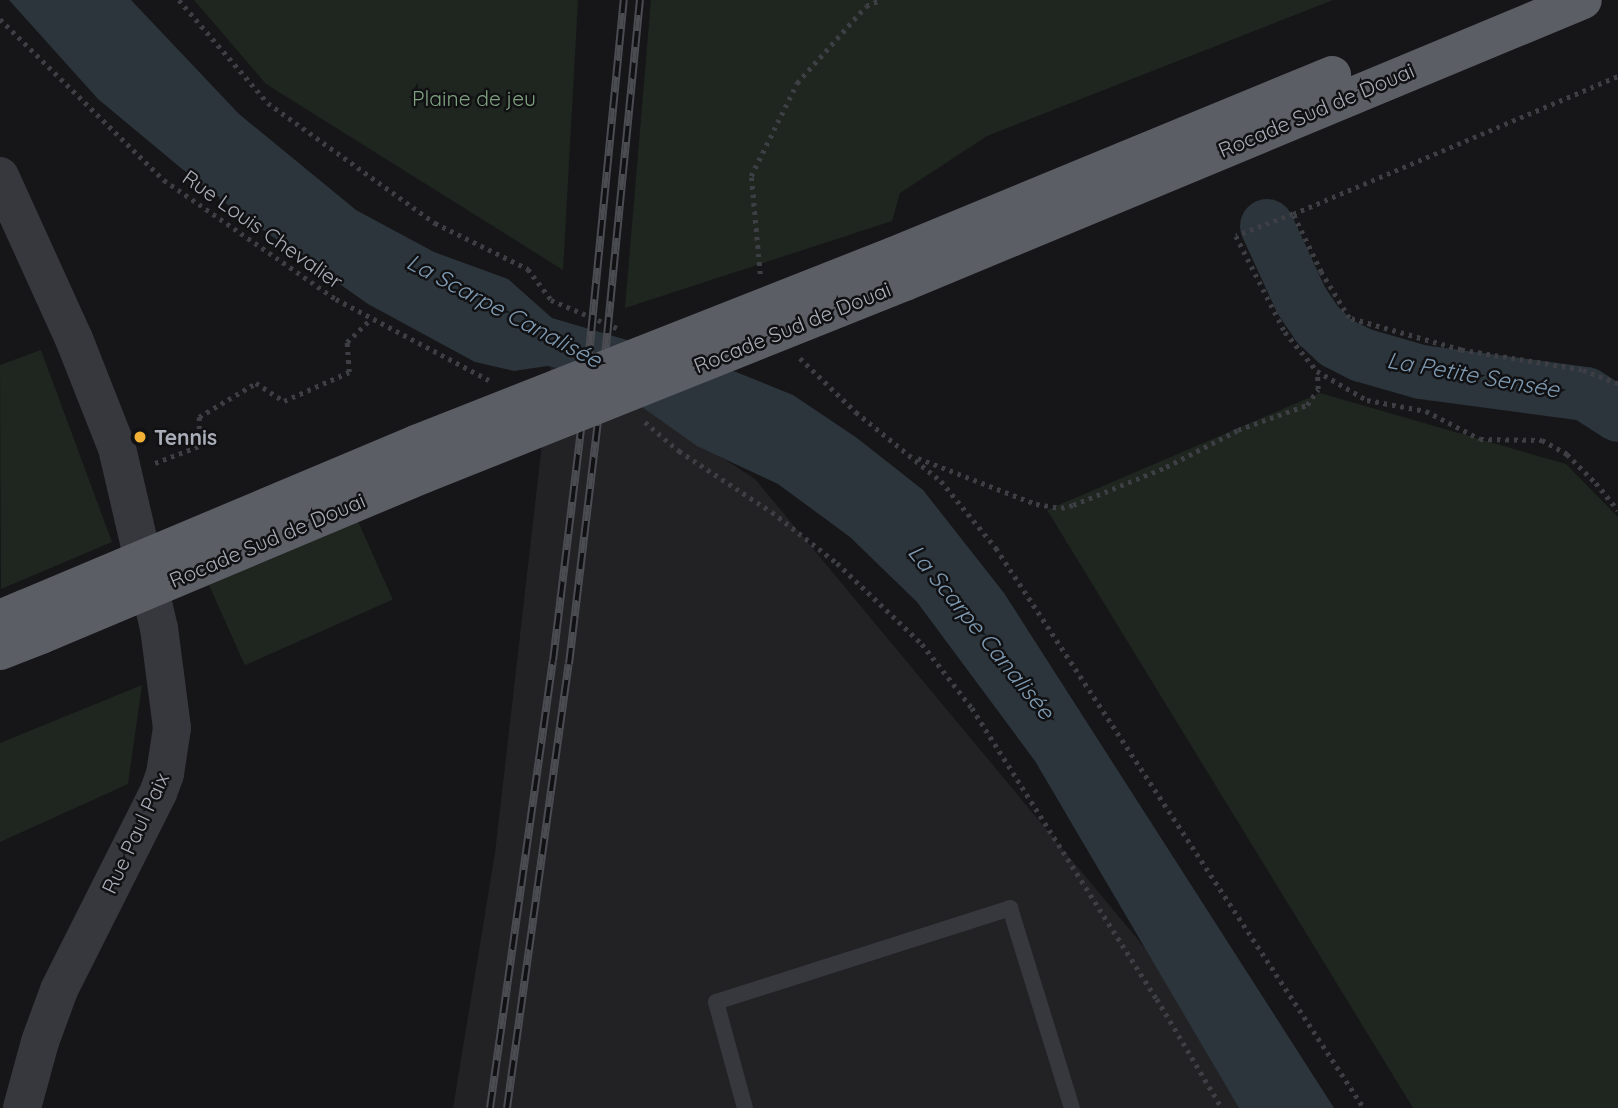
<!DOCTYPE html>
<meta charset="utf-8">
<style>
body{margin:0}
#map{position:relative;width:1618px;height:1108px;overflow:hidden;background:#161618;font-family:Quicksand,sans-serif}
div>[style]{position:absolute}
.built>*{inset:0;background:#222225}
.green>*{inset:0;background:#1e261f;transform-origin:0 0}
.water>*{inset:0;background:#2c353c}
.river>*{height:54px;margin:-27px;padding:0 27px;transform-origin:27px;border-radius:27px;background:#2c353c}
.path>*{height:4.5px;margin-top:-2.25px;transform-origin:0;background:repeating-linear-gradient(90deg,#3d3f44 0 3.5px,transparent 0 8.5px)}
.service>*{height:16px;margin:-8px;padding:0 8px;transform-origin:8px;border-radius:8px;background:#37383d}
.tertiary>*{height:38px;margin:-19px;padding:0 19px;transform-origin:19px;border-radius:19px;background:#37383d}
.trunk>*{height:38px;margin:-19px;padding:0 19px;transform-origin:19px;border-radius:19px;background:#5b5e65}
.rail>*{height:8px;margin-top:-4px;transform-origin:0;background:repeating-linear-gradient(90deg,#111113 0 16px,#4a4c52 0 32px);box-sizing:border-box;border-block:2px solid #4a4c52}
.trunk-bridge>*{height:38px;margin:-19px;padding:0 19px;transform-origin:19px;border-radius:19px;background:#5b5e65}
.dots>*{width:19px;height:19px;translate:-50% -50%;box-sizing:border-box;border:4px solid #111113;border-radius:50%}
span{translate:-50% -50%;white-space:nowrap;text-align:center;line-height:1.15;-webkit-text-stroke:5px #111113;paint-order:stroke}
.park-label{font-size:21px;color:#7fa381}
.street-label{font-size:21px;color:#a8adb8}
.poi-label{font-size:21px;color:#a8adb8;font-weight:700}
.left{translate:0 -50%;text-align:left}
.water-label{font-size:23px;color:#7f9bb3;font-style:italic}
</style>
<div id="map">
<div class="built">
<div style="clip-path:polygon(553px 348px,755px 479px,1278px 1108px,453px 1108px,495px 853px)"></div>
</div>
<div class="green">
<div style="clip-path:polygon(194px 0,578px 0,563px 270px,266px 84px)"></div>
<div style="clip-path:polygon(651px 0,1333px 0,987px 136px,900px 193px,892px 221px,625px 308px)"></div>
<div style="clip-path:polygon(41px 350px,112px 542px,1px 589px,0 365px)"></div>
<div style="clip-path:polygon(1320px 393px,1566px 464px,1618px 517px,1618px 1108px,1413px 1108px,1047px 510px)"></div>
<div style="left:357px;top:519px;width:88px;height:162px;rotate:66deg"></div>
<div style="clip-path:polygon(142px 685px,128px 784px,0 842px,0 743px)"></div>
</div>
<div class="water">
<div style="clip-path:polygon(9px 0,131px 0,239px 114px,356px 210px,434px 252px,508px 279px,552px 318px,736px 372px,793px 395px,857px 438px,923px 490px,1004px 593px,1334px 1108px,1239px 1108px,1035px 761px,917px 602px,850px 537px,778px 484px,697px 446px,628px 397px,563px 369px,547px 366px,514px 371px,475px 362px,368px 304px,211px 193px,98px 99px)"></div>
</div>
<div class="river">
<div style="left:1267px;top:226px;width:81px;rotate:65.3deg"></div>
<div style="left:1301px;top:300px;width:30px;rotate:56deg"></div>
<div style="left:1318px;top:325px;width:25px;rotate:43deg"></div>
<div style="left:1336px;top:342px;width:29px;rotate:27deg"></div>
<div style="left:1362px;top:355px;width:61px;rotate:16.1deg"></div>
<div style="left:1421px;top:372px;width:166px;rotate:7.6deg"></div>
<div style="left:1586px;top:394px;width:38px;rotate:33deg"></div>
</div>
<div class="path">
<div style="left:179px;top:0;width:136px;rotate:49.2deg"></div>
<div style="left:268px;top:103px;width:206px;rotate:35.7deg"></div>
<div style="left:435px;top:223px;width:104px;rotate:26.3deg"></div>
<div style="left:528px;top:269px;width:39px;rotate:53deg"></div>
<div style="left:551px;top:300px;width:72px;rotate:23deg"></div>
<div style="left:0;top:19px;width:230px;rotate:44.5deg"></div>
<div style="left:164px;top:180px;width:209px;rotate:34.7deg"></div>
<div style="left:336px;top:299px;width:173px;rotate:27.9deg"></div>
<div style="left:1293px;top:214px;width:353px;rotate:-23deg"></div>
<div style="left:760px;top:274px;width:98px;rotate:-95.2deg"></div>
<div style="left:751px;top:176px;width:104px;rotate:-63.7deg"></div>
<div style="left:797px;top:83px;width:103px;rotate:-48.1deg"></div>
<div style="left:866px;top:6px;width:15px;rotate:-23deg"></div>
<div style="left:800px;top:358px;width:78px;rotate:44deg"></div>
<div style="left:856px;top:412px;width:109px;rotate:39.1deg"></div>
<div style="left:941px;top:481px;width:87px;rotate:50.6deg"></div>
<div style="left:996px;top:548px;width:670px;rotate:56.69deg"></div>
<div style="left:1618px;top:384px;width:39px;rotate:-159deg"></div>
<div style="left:1582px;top:370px;width:123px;rotate:-170.6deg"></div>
<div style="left:1461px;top:350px;width:116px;rotate:-164.1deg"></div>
<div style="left:1349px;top:318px;width:54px;rotate:-121.3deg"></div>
<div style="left:1321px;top:272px;width:64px;rotate:-115.8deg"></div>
<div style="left:1293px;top:214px;width:61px;rotate:158.9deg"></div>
<div style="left:1236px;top:236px;width:108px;rotate:63deg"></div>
<div style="left:1285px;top:332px;width:50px;rotate:50.6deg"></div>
<div style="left:1317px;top:371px;width:58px;rotate:30.1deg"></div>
<div style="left:1367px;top:400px;width:60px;rotate:10.6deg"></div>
<div style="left:1426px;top:411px;width:61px;rotate:27.4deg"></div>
<div style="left:1480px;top:439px;width:62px;rotate:0.9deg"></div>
<div style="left:1542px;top:440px;width:29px;rotate:29deg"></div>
<div style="left:1567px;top:454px;width:41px;rotate:45deg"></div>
<div style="left:1596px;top:483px;width:35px;rotate:51deg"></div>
<div style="left:645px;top:422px;width:45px;rotate:40.5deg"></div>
<div style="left:679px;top:451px;width:111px;rotate:33.3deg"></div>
<div style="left:772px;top:512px;width:83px;rotate:38.1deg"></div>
<div style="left:837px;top:563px;width:117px;rotate:43.6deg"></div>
<div style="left:922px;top:644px;width:81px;rotate:52deg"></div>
<div style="left:972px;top:708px;width:345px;rotate:57.6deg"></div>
<div style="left:1157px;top:999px;width:127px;rotate:59.2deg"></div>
<div style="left:918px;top:458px;width:127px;rotate:21.3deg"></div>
<div style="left:1036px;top:504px;width:25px;rotate:9deg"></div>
<div style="left:1061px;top:508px;width:12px;rotate:-14deg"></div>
<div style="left:1073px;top:505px;width:100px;rotate:-22.2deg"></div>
<div style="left:1166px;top:467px;width:81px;rotate:-27.2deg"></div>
<div style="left:1238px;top:430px;width:73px;rotate:-19.9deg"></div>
<div style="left:1307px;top:405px;width:19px;rotate:-55deg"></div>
<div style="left:1318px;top:389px;width:17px;rotate:-93deg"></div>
<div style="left:155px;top:463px;width:47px;rotate:-21.1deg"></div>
<div style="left:199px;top:446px;width:29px;rotate:-90deg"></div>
<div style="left:199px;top:417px;width:66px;rotate:-30.8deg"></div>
<div style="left:256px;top:383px;width:33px;rotate:33deg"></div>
<div style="left:284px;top:401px;width:71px;rotate:-24deg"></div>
<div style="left:349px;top:372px;width:30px;rotate:-94deg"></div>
<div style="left:347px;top:342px;width:33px;rotate:-44deg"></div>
</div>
<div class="service">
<div style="left:745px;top:1108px;width:110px;rotate:-105.3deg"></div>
<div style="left:716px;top:1002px;width:309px;rotate:-17.7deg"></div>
<div style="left:1010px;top:908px;width:209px;rotate:72.8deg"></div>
</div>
<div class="tertiary">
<div style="left:0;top:176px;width:179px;rotate:65.6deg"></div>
<div style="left:74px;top:339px;width:117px;rotate:68.5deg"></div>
<div style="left:117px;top:448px;width:185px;rotate:76.9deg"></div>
<div style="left:159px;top:628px;width:101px;rotate:82.6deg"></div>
<div style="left:172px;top:728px;width:47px;rotate:98.7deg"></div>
<div style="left:165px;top:774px;width:20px;rotate:110deg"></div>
<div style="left:158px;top:793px;width:220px;rotate:116.7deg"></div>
<div style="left:59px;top:990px;width:55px;rotate:110.1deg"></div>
<div style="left:40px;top:1042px;width:68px;rotate:105.3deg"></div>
</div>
<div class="trunk">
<div style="left:893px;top:256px;width:475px;rotate:-22.4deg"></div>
<div style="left:905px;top:282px;width:734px;rotate:-22.58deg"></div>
<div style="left:0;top:619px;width:28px;rotate:-23deg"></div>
<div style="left:0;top:651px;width:44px;rotate:-21.3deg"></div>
</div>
<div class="rail">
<div style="left:490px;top:1108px;width:451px;rotate:-82deg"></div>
<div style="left:553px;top:661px;width:268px;rotate:-83.1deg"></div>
<div style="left:585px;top:395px;width:397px;rotate:-84.4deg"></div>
<div style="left:507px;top:1108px;width:448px;rotate:-82.1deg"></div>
<div style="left:569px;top:664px;width:269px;rotate:-83.2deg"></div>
<div style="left:601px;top:397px;width:399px;rotate:-84.4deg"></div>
</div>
<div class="trunk-bridge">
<div style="left:26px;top:608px;width:423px;rotate:-22.8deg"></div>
<div style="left:416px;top:444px;width:513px;rotate:-21.51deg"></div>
<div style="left:41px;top:635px;width:415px;rotate:-22.8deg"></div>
<div style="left:424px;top:474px;width:518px;rotate:-21.76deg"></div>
</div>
<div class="dots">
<div style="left:140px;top:437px;background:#f2b134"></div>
</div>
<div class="park-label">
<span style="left:474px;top:98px">Plaine de jeu</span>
</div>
<div class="street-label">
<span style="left:1316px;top:110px;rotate:-23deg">Rocade Sud de Douai</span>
<span style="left:263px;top:229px;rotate:35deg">Rue Louis Chevalier</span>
<span style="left:792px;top:327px;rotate:-22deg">Rocade Sud de Douai</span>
<span style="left:267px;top:540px;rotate:-23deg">Rocade Sud de Douai</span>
<span style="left:135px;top:833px;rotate:-65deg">Rue Paul Paix</span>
</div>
<div class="poi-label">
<span class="left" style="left:154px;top:437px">Tennis</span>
</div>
<div class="water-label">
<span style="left:504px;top:311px;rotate:28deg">La Scarpe Canalisée</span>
<span style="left:1473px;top:375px;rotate:10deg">La Petite Sensée</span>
<span style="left:981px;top:632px;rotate:51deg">La Scarpe Canalisée</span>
</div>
</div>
